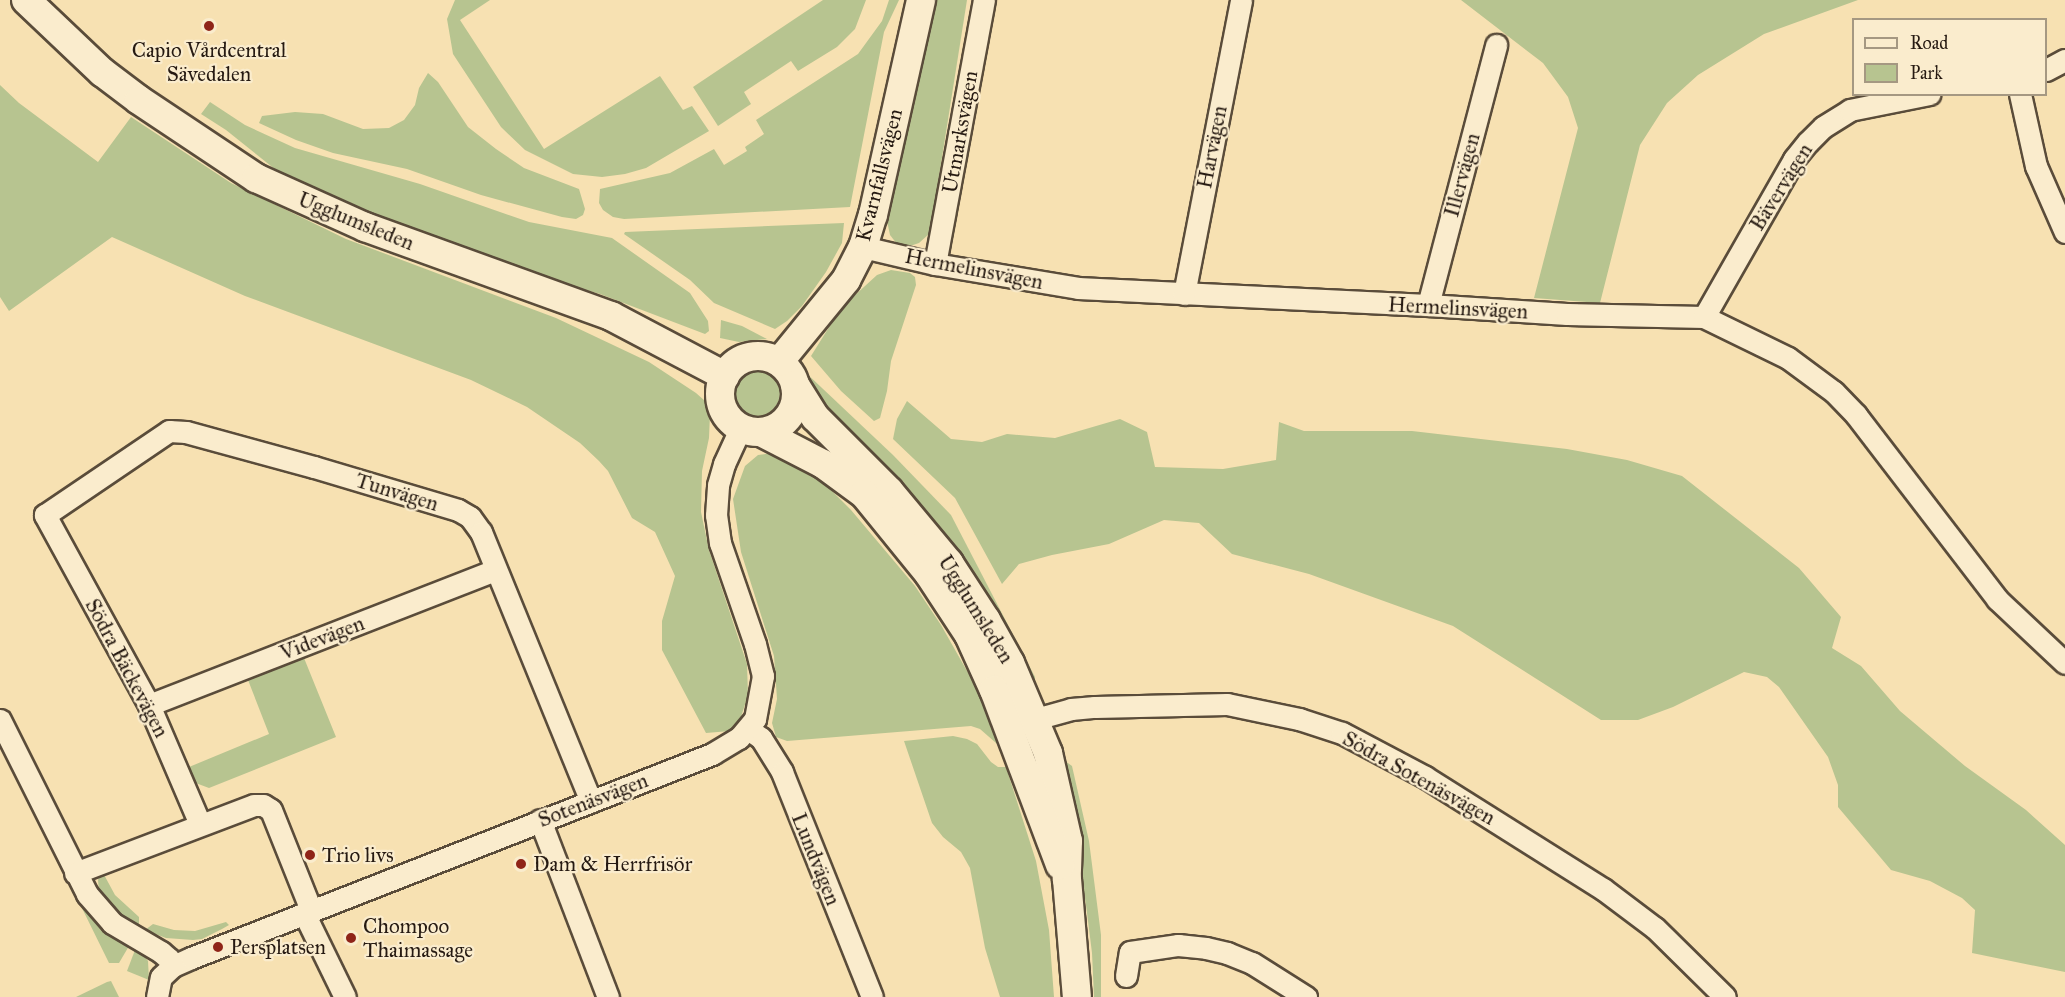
<!DOCTYPE html>
<meta charset="utf-8">
<style>
body{margin:0}
#map{position:relative;width:2065px;height:997px;overflow:hidden;background:#f7e1b2;font-family:"IM FELL Great Primer",serif}
div>[style]{position:absolute}
.green>*{inset:0;background:#b7c490}
.round{border-radius:50%}
.roads{filter:drop-shadow(2px 0 #5a4c3a) drop-shadow(-2px 0 #5a4c3a) drop-shadow(0 2px #5a4c3a) drop-shadow(0 -2px #5a4c3a)}
.street>*{height:21px;margin:-10.5px;padding:0 10.5px;transform-origin:10.5px;border-radius:10.5px;background:#faeccd}
.secondary>*{height:28px;margin:-14px;padding:0 14px;transform-origin:14px;border-radius:14px;background:#faeccd}
.secondary>.ring{margin:-14px;padding:0;box-sizing:content-box;background:none;border:28px solid #faeccd;border-radius:50%}
.dots>*{width:16px;height:16px;translate:-50% -50%;box-sizing:border-box;border:3px solid #faeccd;border-radius:50%}
span{translate:-50% -50%;white-space:nowrap;text-align:center;line-height:1.15;-webkit-text-stroke:4.5px #faeccd;paint-order:stroke}
.poi-label{font-size:21px;color:#261a12}
.left{translate:0 -50%;text-align:left}
.street-label{font-size:21px;color:#261a12}
.legend{position:absolute;left:1852px;top:18px;width:195px;height:78px;box-sizing:border-box;background:#faeccd;border:2px solid #a59882;margin:0;padding:8px 10px;list-style:none;font-size:18px;color:#261a12}
.legend li{display:flex;align-items:center;gap:12px;height:30px}
.legend b{width:30px;border:2px solid #a59882}
</style>
<div id="map">
<div class="green">
<div style="clip-path:polygon(455px 0,490px 0,460px 20px,544px 149px,660px 76px,683px 110px,692px 106px,709px 131px,646px 168px,625px 174px,602px 177px,573px 174px,525px 150px,501px 127px,453px 54px,447px 19px)"></div>
<div style="clip-path:polygon(823px 0,866px 0,855px 29px,837px 47px,798px 71px,791px 61px,744px 92px,751px 104px,718px 126px,693px 87px)"></div>
<div style="clip-path:polygon(889px 0,899px 0,884px 32px,850px 207px,624px 219px,613px 217px,603px 210px,599px 203px,600px 189px,670px 173px,714px 149px,724px 165px,747px 151px,745px 147px,764px 134px,756px 120px,858px 54px,882px 21px)"></div>
<div style="clip-path:polygon(934px 0,967px 0,930px 233px,919px 243px,907px 247px,897px 244px,890px 235px,887px 221px)"></div>
<div style="clip-path:polygon(1461px 0,1858px 0,1764px 34px,1698px 75px,1667px 103px,1640px 145px,1600px 303px,1534px 298px,1578px 128px,1568px 97px,1543px 63px)"></div>
<div style="clip-path:polygon(428px 73px,438px 82px,468px 127px,496px 149px,524px 168px,579px 189px,585px 209px,583px 215px,576px 219px,562px 217px,481px 195px,407px 169px,333px 153px,296px 140px,259px 123px,262px 116px,295px 112px,323px 114px,363px 129px,389px 128px,404px 120px,415px 105px,419px 88px)"></div>
<div style="clip-path:polygon(0 85px,19px 103px,98px 162px,131px 117px,231px 183px,346px 239px,556px 318px,649px 362px,696px 393px,705px 401px,710px 414px,709px 438px,702px 471px,701px 512px,709px 550px,747px 664px,748px 695px,741px 717px,730px 731px,706px 733px,662px 650px,662px 621px,675px 576px,655px 532px,632px 518px,608px 471px,599px 461px,580px 443px,527px 407px,471px 380px,245px 296px,112px 237px,9px 311px,0 297px)"></div>
<div style="clip-path:polygon(210px 102px,245px 125px,295px 148px,420px 184px,529px 222px,612px 238px,690px 293px,708px 321px,709px 331px,705px 334px,600px 294px,535px 275px,330px 200px,276px 170px,226px 130px,201px 114px)"></div>
<div style="clip-path:polygon(844px 223px,842px 243px,826px 272px,802px 306px,787px 321px,775px 329px,714px 303px,690px 280px,624px 234px,625px 232px)"></div>
<div style="clip-path:polygon(891px 270px,910px 273px,915px 277px,916px 285px,891px 361px,887px 391px,880px 418px,874px 421px,841px 391px,811px 356px,841px 308px,877px 275px)"></div>
<div style="clip-path:polygon(721px 320px,742px 326px,767px 339px,739px 342px,720px 338px)"></div>
<div class="round" style="left:734px;top:370px;width:46px;height:46px"></div>
<div style="clip-path:polygon(804px 371px,893px 455px,951px 515px,1035px 677px,1035px 683px,816px 405px,804px 378px)"></div>
<div style="clip-path:polygon(907px 401px,951px 439px,982px 442px,1007px 434px,1055px 438px,1120px 419px,1147px 432px,1155px 467px,1223px 469px,1276px 460px,1279px 422px,1304px 431px,1412px 431px,1567px 449px,1627px 460px,1682px 476px,1799px 568px,1841px 617px,1832px 648px,1861px 666px,1900px 711px,1965px 766px,2026px 810px,2065px 845px,2065px 972px,1972px 953px,1975px 910px,1962px 898px,1930px 881px,1891px 870px,1838px 807px,1838px 785px,1828px 757px,1779px 687px,1767px 677px,1744px 672px,1673px 707px,1638px 720px,1601px 720px,1453px 626px,1309px 574px,1232px 554px,1199px 523px,1164px 520px,1109px 544px,1052px 555px,1019px 564px,1002px 584px,955px 498px,893px 439px,897px 419px)"></div>
<div style="clip-path:polygon(773px 453px,785px 456px,823px 482px,851px 510px,915px 586px,941px 625px,984px 701px,1004px 750px,980px 729px,971px 726px,787px 741px,776px 737px,772px 723px,777px 699px,774px 656px,741px 552px,733px 499px,745px 466px,758px 455px)"></div>
<div style="clip-path:polygon(304px 658px,336px 737px,209px 788px,193px 782px,189px 767px,269px 734px,248px 680px)"></div>
<div style="clip-path:polygon(953px 736px,967px 739px,977px 744px,991px 762px,998px 767px,1006px 767px,1036px 861px,1049px 930px,1054px 997px,1000px 997px,985px 948px,970px 868px,961px 852px,943px 837px,932px 823px,904px 741px)"></div>
<div style="clip-path:polygon(1061px 758px,1072px 766px,1089px 841px,1101px 935px,1101px 997px,1094px 997px,1092px 953px,1086px 905px)"></div>
<div style="clip-path:polygon(102px 871px,115px 895px,139px 917px,139px 927px,120px 915px,99px 892px,98px 880px)"></div>
<div style="clip-path:polygon(76px 896px,91px 917px,129px 946px,119px 963px,109px 963px)"></div>
<div style="clip-path:polygon(226px 922px,229px 925px,222px 929px,202px 939px,193px 940px,166px 938px,145px 930px,153px 924px,174px 930px,195px 931px)"></div>
<div style="clip-path:polygon(139px 949px,148px 961px,149px 980px,127px 971px,135px 950px)"></div>
<div style="clip-path:polygon(111px 981px,119px 997px,76px 997px,107px 982px)"></div>
</div>
<div class="roads">
<div class="street">
<div style="left:2046px;top:70px;width:21px;rotate:-28deg"></div>
<div style="left:2020px;top:94px;width:74px;rotate:77.5deg"></div>
<div style="left:2036px;top:166px;width:72px;rotate:66.3deg"></div>
<div style="left:863px;top:247px;width:74px;rotate:13.3deg"></div>
<div style="left:935px;top:264px;width:145px;rotate:9.5deg"></div>
<div style="left:1078px;top:288px;width:350px;rotate:2.8deg"></div>
<div style="left:1428px;top:305px;width:139px;rotate:3.7deg"></div>
<div style="left:1567px;top:314px;width:137px;rotate:1.3deg"></div>
<div style="left:1704px;top:317px;width:93px;rotate:26deg"></div>
<div style="left:1788px;top:358px;width:57px;rotate:36.5deg"></div>
<div style="left:1834px;top:392px;width:32px;rotate:46deg"></div>
<div style="left:1856px;top:415px;width:232px;rotate:52.5deg"></div>
<div style="left:1997px;top:599px;width:93px;rotate:43.3deg"></div>
<div style="left:935px;top:264px;width:269px;rotate:-79.5deg"></div>
<div style="left:1184px;top:294px;width:299px;rotate:-79deg"></div>
<div style="left:1428px;top:305px;width:269px;rotate:-75.3deg"></div>
<div style="left:1704px;top:317px;width:182px;rotate:-60.3deg"></div>
<div style="left:1794px;top:159px;width:22px;rotate:-51deg"></div>
<div style="left:1808px;top:142px;width:21px;rotate:-45deg"></div>
<div style="left:1823px;top:127px;width:32px;rotate:-32deg"></div>
<div style="left:1850px;top:110px;width:81px;rotate:-11.4deg"></div>
<div style="left:149px;top:705px;width:372px;rotate:-21.3deg"></div>
<div style="left:0;top:720px;width:195px;rotate:63.4deg"></div>
<div style="left:87px;top:894px;width:38px;rotate:49deg"></div>
<div style="left:112px;top:923px;width:57px;rotate:30.6deg"></div>
<div style="left:161px;top:952px;width:11px;rotate:41deg"></div>
<div style="left:169px;top:959px;width:8px;rotate:60deg"></div>
<div style="left:1021px;top:723px;width:52px;rotate:-15.6deg"></div>
<div style="left:1071px;top:709px;width:24px;rotate:-5deg"></div>
<div style="left:1095px;top:707px;width:132px;rotate:-1.3deg"></div>
<div style="left:1227px;top:704px;width:74px;rotate:11.8deg"></div>
<div style="left:1299px;top:719px;width:45px;rotate:18deg"></div>
<div style="left:1342px;top:733px;width:94px;rotate:27.9deg"></div>
<div style="left:1425px;top:777px;width:210px;rotate:32.2deg"></div>
<div style="left:1603px;top:889px;width:65px;rotate:36.9deg"></div>
<div style="left:1655px;top:928px;width:98px;rotate:44.6deg"></div>
<div style="left:748px;top:729px;width:16px;rotate:35deg"></div>
<div style="left:761px;top:738px;width:40px;rotate:58deg"></div>
<div style="left:782px;top:772px;width:242px;rotate:68.2deg"></div>
<div style="left:540px;top:820px;width:190px;rotate:69deg"></div>
<div style="left:200px;top:824px;width:129px;rotate:-113.2deg"></div>
<div style="left:149px;top:705px;width:217px;rotate:-118.7deg"></div>
<div style="left:45px;top:515px;width:150px;rotate:-34.1deg"></div>
<div style="left:169px;top:431px;width:17px;rotate:3deg"></div>
<div style="left:186px;top:432px;width:133px;rotate:15.3deg"></div>
<div style="left:314px;top:467px;width:150px;rotate:16.6deg"></div>
<div style="left:458px;top:510px;width:14px;rotate:30deg"></div>
<div style="left:470px;top:517px;width:19px;rotate:54deg"></div>
<div style="left:481px;top:532px;width:291px;rotate:67.8deg"></div>
<div style="left:75px;top:873px;width:191px;rotate:-20.8deg"></div>
<div style="left:254px;top:805px;width:9px"></div>
<div style="left:263px;top:805px;width:9px;rotate:32deg"></div>
<div style="left:271px;top:810px;width:108px;rotate:68.2deg"></div>
<div style="left:304px;top:913px;width:93px;rotate:64deg"></div>
<div style="left:1126px;top:976px;width:24px;rotate:-81deg"></div>
<div style="left:1130px;top:952px;width:49px;rotate:-8.3deg"></div>
<div style="left:1178px;top:945px;width:28px;rotate:6deg"></div>
<div style="left:1206px;top:948px;width:22px;rotate:13deg"></div>
<div style="left:1227px;top:953px;width:27px;rotate:22deg"></div>
<div style="left:1252px;top:963px;width:64px;rotate:32.2deg"></div>
<div style="left:157px;top:997px;width:20px;rotate:-79deg"></div>
<div style="left:161px;top:977px;width:16px;rotate:-43deg"></div>
<div style="left:173px;top:966px;width:20px;rotate:-24deg"></div>
<div style="left:191px;top:958px;width:560px;rotate:-21.38deg"></div>
<div style="left:712px;top:754px;width:31px;rotate:-31deg"></div>
<div style="left:739px;top:738px;width:25px;rotate:-50deg"></div>
<div style="left:755px;top:719px;width:44px;rotate:-79.5deg"></div>
<div style="left:763px;top:676px;width:33px;rotate:-104deg"></div>
<div style="left:755px;top:644px;width:107px;rotate:-109.1deg"></div>
<div style="left:720px;top:543px;width:28px;rotate:-98deg"></div>
<div style="left:716px;top:515px;width:30px;rotate:-86deg"></div>
<div style="left:718px;top:485px;width:22px;rotate:-74deg"></div>
<div style="left:724px;top:464px;width:41px;rotate:-65.3deg"></div>
</div>
<div class="secondary">
<div style="left:26px;top:0;width:105px;rotate:43.5deg"></div>
<div style="left:102px;top:72px;width:46px;rotate:37.1deg"></div>
<div style="left:139px;top:100px;width:141px;rotate:33.7deg"></div>
<div style="left:256px;top:178px;width:120px;rotate:24.2deg"></div>
<div style="left:365px;top:227px;width:262px;rotate:19.9deg"></div>
<div style="left:611px;top:316px;width:129px;rotate:27.8deg"></div>
<div class="ring" style="left:720px;top:356px;width:48px;height:48px"></div>
<div style="left:779px;top:362px;width:106px;rotate:-50.7deg"></div>
<div style="left:846px;top:280px;width:37px;rotate:-63deg"></div>
<div style="left:863px;top:247px;width:34px;rotate:-73deg"></div>
<div style="left:873px;top:215px;width:220px;rotate:-77.4deg"></div>
<div style="left:795px;top:385px;width:38px;rotate:58deg"></div>
<div style="left:815px;top:417px;width:105px;rotate:45deg"></div>
<div style="left:889px;top:491px;width:94px;rotate:50.2deg"></div>
<div style="left:949px;top:563px;width:68px;rotate:57deg"></div>
<div style="left:986px;top:620px;width:49px;rotate:60.8deg"></div>
<div style="left:1010px;top:663px;width:98px;rotate:67.1deg"></div>
<div style="left:1048px;top:753px;width:90px;rotate:77.2deg"></div>
<div style="left:1068px;top:841px;width:38px;rotate:92deg"></div>
<div style="left:1067px;top:879px;width:118px;rotate:85.2deg"></div>
<div style="left:761px;top:432px;width:70px;rotate:27.3deg"></div>
<div style="left:823px;top:464px;width:51px;rotate:36.2deg"></div>
<div style="left:864px;top:494px;width:103px;rotate:50.9deg"></div>
<div style="left:929px;top:574px;width:73px;rotate:56.7deg"></div>
<div style="left:969px;top:635px;width:60px;rotate:65.6deg"></div>
<div style="left:994px;top:690px;width:187px;rotate:69.3deg"></div>
</div>
</div>
<div class="dots">
<div style="left:209px;top:26px;background:#8f2418"></div>
<div style="left:310px;top:855px;background:#8f2418"></div>
<div style="left:521px;top:864px;background:#8f2418"></div>
<div style="left:351px;top:938px;background:#8f2418"></div>
<div style="left:218px;top:947px;background:#8f2418"></div>
</div>
<div class="poi-label">
<span style="left:209px;top:62px">Capio Vårdcentral<br>Sävedalen</span>
<span class="left" style="left:322px;top:855px">Trio livs</span>
<span class="left" style="left:533px;top:864px">Dam &amp; Herrfrisör</span>
<span class="left" style="left:363px;top:938px">Chompoo<br>Thaimassage</span>
<span class="left" style="left:230px;top:947px">Persplatsen</span>
</div>
<div class="street-label">
<span style="left:960px;top:132px;rotate:-80deg">Utmarksvägen</span>
<span style="left:1212px;top:147px;rotate:-79deg">Harvägen</span>
<span style="left:879px;top:175px;rotate:-76deg">Kvarnfallsvägen</span>
<span style="left:1462px;top:175px;rotate:-75deg">Illervägen</span>
<span style="left:1781px;top:187px;rotate:-58deg">Bävervägen</span>
<span style="left:356px;top:221px;rotate:22deg">Ugglumsleden</span>
<span style="left:974px;top:269px;rotate:11deg">Hermelinsvägen</span>
<span style="left:1458px;top:308px;rotate:3deg">Hermelinsvägen</span>
<span style="left:397px;top:492px;rotate:17deg">Tunvägen</span>
<span style="left:976px;top:609px;rotate:58deg">Ugglumsleden</span>
<span style="left:322px;top:638px;rotate:-21deg">Videvägen</span>
<span style="left:127px;top:668px;rotate:62deg">Södra Bäckevägen</span>
<span style="left:1419px;top:778px;rotate:29deg">Södra Sotenäsvägen</span>
<span style="left:593px;top:800px;rotate:-21deg">Sotenäsvägen</span>
<span style="left:816px;top:859px;rotate:68deg">Lundvägen</span>
</div>
<ul class="legend">
<li><b style="height:8px;background:#faeccd"></b>Road</li>
<li><b style="height:16px;background:#b7c490"></b>Park</li>
</ul>
</div>
